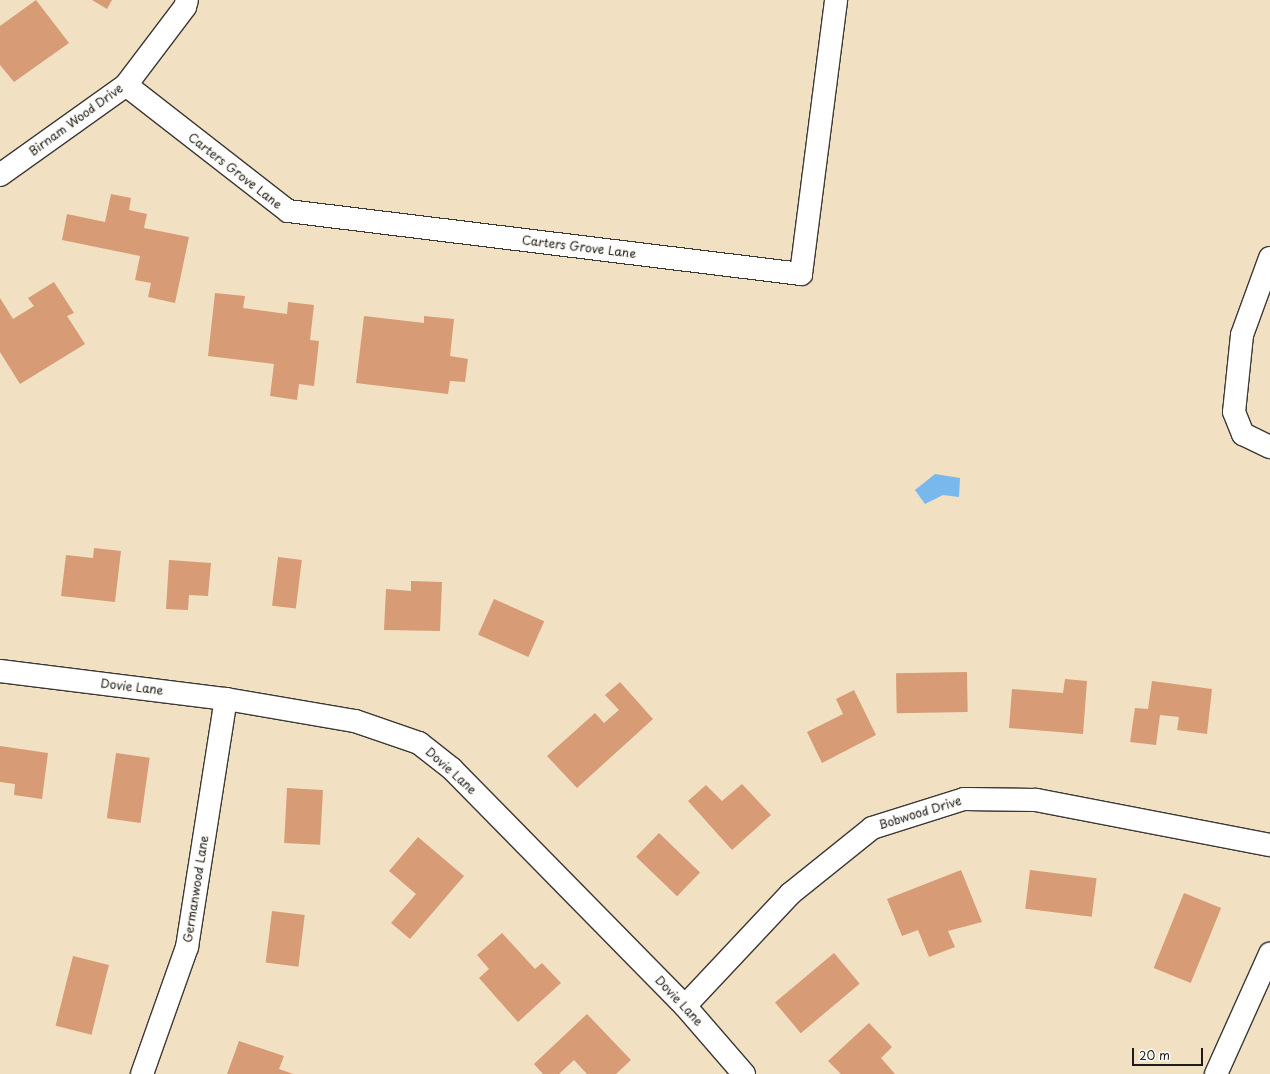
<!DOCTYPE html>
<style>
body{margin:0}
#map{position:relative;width:1270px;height:1074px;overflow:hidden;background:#f2e0c3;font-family:"Playpen Sans",sans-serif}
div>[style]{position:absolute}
.water>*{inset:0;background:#78b8ec}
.building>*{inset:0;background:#d79b76;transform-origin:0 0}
.roads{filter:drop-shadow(1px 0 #3c3935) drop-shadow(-1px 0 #3c3935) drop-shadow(0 1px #3c3935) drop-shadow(0 -1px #3c3935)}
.street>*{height:22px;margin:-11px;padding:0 11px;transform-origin:11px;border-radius:11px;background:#fff}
span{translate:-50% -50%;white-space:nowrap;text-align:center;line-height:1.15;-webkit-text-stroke:3px #fdfcf7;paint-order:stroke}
.street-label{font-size:12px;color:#1c1c1c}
.scale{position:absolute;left:1132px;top:1048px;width:71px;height:18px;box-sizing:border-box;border:2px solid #1c1c1c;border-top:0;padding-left:5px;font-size:12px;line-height:14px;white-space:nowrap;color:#1c1c1c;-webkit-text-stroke:3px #fdfcf7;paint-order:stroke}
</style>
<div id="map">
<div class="water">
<div style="clip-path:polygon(935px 474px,960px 478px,959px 497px,943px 495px,925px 504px,915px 490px)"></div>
</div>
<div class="building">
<div style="clip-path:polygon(36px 0,69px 43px,14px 82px,0 65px,0 26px)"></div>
<div style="clip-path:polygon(92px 0,112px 0,107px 9px)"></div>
<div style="clip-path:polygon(111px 194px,131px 198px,129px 210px,147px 214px,144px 228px,189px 237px,175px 303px,148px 297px,151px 283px,135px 280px,140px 256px,62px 240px,67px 214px,105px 222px)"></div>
<div style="clip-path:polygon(54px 282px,74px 313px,67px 316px,85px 344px,20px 384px,0 352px,0 298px,13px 319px,34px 306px,28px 298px)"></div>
<div style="clip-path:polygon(215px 293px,245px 296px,243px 308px,287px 314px,288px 302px,314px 305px,310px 340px,319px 341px,314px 386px,299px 384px,297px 400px,270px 396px,274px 364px,208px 356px)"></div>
<div style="clip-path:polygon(364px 316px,424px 323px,424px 316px,454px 319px,450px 356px,468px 359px,465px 382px,450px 381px,448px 394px,356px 383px)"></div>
<div style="clip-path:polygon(94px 548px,121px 551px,115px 602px,61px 596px,66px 555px,93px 558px)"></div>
<div style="left:278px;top:557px;width:24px;height:49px;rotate:7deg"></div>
<div style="clip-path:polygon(169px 560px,211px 563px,208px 596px,189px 595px,188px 610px,166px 609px)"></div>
<div style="clip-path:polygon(411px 581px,442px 582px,440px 631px,384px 630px,386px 589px,411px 591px)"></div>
<div style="left:494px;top:599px;width:55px;height:39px;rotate:24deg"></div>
<div style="left:967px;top:672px;width:40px;height:71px;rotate:89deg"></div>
<div style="clip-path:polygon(1065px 679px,1087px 681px,1083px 734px,1009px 728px,1012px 689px,1063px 693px)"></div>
<div style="clip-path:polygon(1152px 681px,1212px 689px,1207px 734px,1177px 730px,1179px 717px,1160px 715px,1156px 745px,1130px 742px,1135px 708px,1148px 709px)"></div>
<div style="clip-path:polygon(620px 682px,653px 719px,577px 788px,547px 756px,595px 713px,604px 723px,619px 710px,605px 695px)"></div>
<div style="clip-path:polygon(854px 690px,876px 735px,822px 763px,807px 732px,843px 714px,836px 699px)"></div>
<div style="clip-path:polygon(0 746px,48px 753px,42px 799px,14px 795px,15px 784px,0 782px)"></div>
<div style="left:116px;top:753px;width:34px;height:66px;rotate:8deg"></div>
<div style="clip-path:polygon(742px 784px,771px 815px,732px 850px,688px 801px,706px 785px,722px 801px)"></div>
<div style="left:287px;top:788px;width:36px;height:55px;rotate:3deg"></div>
<div style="left:659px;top:833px;width:57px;height:33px;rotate:44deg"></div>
<div style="clip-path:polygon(418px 837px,464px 876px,410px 939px,391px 923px,416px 894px,389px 871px)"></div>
<div style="clip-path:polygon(961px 870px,982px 922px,948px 931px,955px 947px,929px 957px,918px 930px,902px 936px,887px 899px)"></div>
<div style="left:1030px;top:870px;width:67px;height:39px;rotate:7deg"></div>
<div style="left:1184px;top:893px;width:40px;height:81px;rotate:22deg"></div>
<div style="left:272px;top:911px;width:33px;height:52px;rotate:7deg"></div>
<div style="clip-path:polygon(502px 933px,535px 969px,542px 963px,561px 983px,518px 1022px,479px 978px,489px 969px,477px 955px)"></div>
<div style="left:834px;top:953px;width:40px;height:77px;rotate:50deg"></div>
<div style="left:73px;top:956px;width:37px;height:72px;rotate:14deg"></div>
<div style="clip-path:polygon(587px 1014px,631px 1060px,616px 1074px,587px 1074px,574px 1060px,559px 1074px,543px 1074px,534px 1064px)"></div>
<div style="clip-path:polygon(869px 1023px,892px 1047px,881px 1058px,895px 1074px,841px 1074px,828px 1061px)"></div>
<div style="clip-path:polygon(239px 1041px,284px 1056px,279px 1069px,293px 1074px,227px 1074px)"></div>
</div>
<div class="roads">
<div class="street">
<div style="left:126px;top:85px;width:205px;rotate:37.9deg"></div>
<div style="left:288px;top:211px;width:517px;rotate:7deg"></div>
<div style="left:801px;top:274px;width:276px;rotate:-82.7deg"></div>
<div style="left:0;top:175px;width:155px;rotate:-35.5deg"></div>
<div style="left:126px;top:85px;width:98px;rotate:-52.9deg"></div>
<div style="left:185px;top:7px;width:7px;rotate:-74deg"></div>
<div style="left:1270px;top:258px;width:82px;rotate:110deg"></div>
<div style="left:1242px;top:335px;width:77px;rotate:95.9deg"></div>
<div style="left:1234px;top:412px;width:24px;rotate:68deg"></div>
<div style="left:1243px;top:434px;width:30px;rotate:26deg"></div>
<div style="left:0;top:671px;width:228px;rotate:7.1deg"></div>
<div style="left:226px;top:699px;width:131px;rotate:9.7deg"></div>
<div style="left:355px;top:721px;width:68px;rotate:19deg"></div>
<div style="left:419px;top:743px;width:42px;rotate:38.2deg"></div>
<div style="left:452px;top:769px;width:332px;rotate:45.5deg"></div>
<div style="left:685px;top:1006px;width:90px;rotate:49.1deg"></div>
<div style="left:685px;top:1006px;width:154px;rotate:-46.8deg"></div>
<div style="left:790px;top:894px;width:105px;rotate:-38.8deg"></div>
<div style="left:872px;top:828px;width:96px;rotate:-17.5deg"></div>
<div style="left:964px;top:799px;width:72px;rotate:0.8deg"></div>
<div style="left:1036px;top:800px;width:238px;rotate:10.9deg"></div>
<div style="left:142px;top:1074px;width:135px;rotate:-70.5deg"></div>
<div style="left:187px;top:947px;width:251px;rotate:-81.1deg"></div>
<div style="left:1216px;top:1074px;width:132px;rotate:-65.8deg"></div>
</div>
</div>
<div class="street-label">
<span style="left:76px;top:120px;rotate:-36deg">Birnam Wood Drive</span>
<span style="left:235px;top:171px;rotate:38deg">Carters Grove Lane</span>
<span style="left:579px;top:247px;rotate:7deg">Carters Grove Lane</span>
<span style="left:132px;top:687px;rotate:7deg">Dovie Lane</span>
<span style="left:451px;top:771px;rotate:42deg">Dovie Lane</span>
<span style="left:920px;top:813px;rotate:-17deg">Bobwood Drive</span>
<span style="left:196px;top:889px;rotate:-81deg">Germanwood Lane</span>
<span style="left:679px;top:1001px;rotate:47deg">Dovie Lane</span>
</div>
<div class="scale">20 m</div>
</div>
